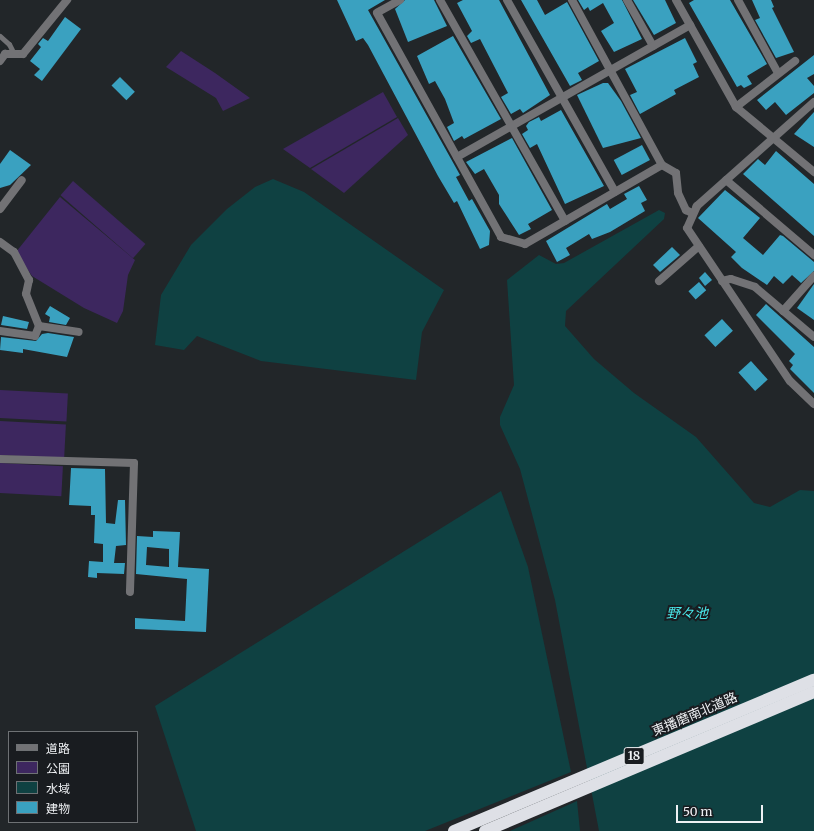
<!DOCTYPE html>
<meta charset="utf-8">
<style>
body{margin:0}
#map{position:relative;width:814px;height:831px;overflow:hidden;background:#222629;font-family:Merriweather,"Noto Sans JP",serif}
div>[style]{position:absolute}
.green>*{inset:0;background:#3d275f;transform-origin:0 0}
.water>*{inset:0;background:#0f4142}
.building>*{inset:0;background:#3aa1c0;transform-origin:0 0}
.lane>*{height:5px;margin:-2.5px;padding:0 2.5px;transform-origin:2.5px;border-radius:2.5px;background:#727275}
.street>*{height:8px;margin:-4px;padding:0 4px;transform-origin:4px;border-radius:4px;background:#727275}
.highway>*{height:12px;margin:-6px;padding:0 6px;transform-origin:6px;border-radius:6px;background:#dee0e6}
span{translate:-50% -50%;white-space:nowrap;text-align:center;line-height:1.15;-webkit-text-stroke:4px #191c20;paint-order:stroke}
.shield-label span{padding:1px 3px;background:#191c20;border:1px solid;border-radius:3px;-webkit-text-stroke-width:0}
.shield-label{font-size:12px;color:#eef0f3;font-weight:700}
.street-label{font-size:13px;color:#eef0f3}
.water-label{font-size:14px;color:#49e6e8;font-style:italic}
.legend{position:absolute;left:8px;top:731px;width:130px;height:92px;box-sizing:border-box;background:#191c20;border:1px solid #6e7174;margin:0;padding:5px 7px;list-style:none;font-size:12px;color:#eef0f3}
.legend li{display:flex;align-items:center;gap:8px;height:20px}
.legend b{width:20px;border:1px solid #6e7174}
.scale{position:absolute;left:676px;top:805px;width:87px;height:18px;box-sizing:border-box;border:2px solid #eef0f3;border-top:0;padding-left:5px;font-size:12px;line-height:14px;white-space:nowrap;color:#eef0f3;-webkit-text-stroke:3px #191c20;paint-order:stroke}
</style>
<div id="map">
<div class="green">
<div style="clip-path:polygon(181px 51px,215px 73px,250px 98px,223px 111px,216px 98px,166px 67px)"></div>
<div style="clip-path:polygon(383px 92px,397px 117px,310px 168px,283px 149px)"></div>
<div style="clip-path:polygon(398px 118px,408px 135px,344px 193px,311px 169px)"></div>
<div style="left:73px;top:181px;width:96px;height:19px;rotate:41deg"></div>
<div style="clip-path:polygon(60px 197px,135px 260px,128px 275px,123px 311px,117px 323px,84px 308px,32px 276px,16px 252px)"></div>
<div style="left:0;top:390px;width:68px;height:28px;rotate:3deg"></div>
<div style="left:0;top:421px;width:66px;height:34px;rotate:3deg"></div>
<div style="left:0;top:463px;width:63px;height:30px;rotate:3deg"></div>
</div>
<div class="water">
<div style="clip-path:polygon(273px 179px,304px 192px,444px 290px,422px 332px,416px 380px,261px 361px,197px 336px,184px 350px,155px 345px,161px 295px,191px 245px,227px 209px,255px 187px)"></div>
<div style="clip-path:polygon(659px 210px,665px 213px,664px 219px,566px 311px,565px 326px,594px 359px,634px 393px,696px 437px,754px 503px,770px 507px,800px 490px,814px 491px,814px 831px,599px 831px,555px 600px,520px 469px,500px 425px,500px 417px,514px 385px,507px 280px,539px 255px,556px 264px,564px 263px)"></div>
<div style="clip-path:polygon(501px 491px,528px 567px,571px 772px,425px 831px,196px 831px,155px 706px)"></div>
<div style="clip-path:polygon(577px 801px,580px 831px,510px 831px)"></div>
</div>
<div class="building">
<div style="clip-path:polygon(337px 0,385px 0,368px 10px,460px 175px,456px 177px,469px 201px,472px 199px,490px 231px,489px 245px,480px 249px,457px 201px,454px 203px,438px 176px,368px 45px,363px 38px,356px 41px)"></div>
<div style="clip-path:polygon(405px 0,434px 0,447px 26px,408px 42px,395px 9px)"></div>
<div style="clip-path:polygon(463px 0,499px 0,550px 95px,523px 113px,520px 109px,511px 114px,501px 97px,508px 93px,480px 39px,471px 43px,467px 36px,472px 31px,457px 3px)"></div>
<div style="clip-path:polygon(521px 0,537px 0,545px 15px,567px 2px,599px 61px,578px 73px,582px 80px,570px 86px)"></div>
<div style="clip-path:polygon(578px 0,622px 0,642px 39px,614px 52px,601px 31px,614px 23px,603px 3px,590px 11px,588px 7px,584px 10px)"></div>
<div style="clip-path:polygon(633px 0,665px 0,676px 23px,654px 35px)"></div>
<div style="clip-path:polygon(694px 0,730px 0,767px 64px,747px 76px,752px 84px,744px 88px,741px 85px,737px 87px,689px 3px)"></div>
<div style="clip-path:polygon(752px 0,771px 0,774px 7px,772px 8px,794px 52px,776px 58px,755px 20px,760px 18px)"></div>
<div style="clip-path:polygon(65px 17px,81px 29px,42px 81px,34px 75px,40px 69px,30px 61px,41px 47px,38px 44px,43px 38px,48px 41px)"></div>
<div style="clip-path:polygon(453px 36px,501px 119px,464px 139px,462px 136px,454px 141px,447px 127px,454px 123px,445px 99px,435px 81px,429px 84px,417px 56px)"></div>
<div style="clip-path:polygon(685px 38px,697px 62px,693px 64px,699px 77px,674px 90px,676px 94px,640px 114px,630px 95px,637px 92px,625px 69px)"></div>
<div style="clip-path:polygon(814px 55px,814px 74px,807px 78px,814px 86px,814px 93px,786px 115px,775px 102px,766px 110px,757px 100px)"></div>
<div style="left:120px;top:77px;width:21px;height:12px;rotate:45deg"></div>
<div style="clip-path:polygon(603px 83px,608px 83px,621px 101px,641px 138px,603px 148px,577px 95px)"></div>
<div style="clip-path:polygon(561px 110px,604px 186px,565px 204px,537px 144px,530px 148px,522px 134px,528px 130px,526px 126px,529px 122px,539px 117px,541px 121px)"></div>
<div style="clip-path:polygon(814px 112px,814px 147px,794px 134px)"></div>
<div style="clip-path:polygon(512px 138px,552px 210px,528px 224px,531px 229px,519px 235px,499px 204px,499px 195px,484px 169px,475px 174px,466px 162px)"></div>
<div style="left:642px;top:145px;width:17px;height:32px;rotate:62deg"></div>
<div style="clip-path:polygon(10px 150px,31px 165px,10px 185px,0 188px,0 164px)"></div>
<div style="clip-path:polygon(776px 151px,814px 184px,814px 236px,743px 174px,758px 159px,765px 165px)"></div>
<div style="clip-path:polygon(639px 186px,647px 200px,641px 203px,645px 211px,610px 232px,592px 239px,589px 234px,566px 248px,570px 255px,557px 262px,546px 241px,607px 204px,610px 209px,627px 199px,624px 194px)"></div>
<div style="clip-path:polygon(725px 190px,760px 218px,743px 238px,763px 255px,780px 235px,783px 236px,814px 262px,814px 271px,801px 283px,792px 275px,783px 284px,774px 276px,767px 285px,742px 268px,731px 257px,736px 252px,698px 218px)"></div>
<div style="clip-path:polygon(672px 247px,680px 255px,660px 272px,653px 265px)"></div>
<div style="clip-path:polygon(705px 272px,712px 280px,705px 286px,699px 278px)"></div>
<div style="left:699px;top:282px;width:11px;height:14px;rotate:49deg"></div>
<div style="clip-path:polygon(814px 284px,814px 320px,797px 308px)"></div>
<div style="clip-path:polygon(766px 304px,814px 347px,814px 393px,790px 369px,793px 365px,789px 361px,795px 354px,756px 315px)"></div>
<div style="clip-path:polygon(50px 306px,70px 318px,66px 325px,49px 322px,50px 317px,45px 314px)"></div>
<div style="clip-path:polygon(3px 316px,29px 322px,27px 329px,1px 325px)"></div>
<div style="left:722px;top:319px;width:16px;height:24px;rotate:47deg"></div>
<div style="clip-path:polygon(48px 333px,74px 337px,67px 357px,23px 349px,23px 353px,0 350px,1px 337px,36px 341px,42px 334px)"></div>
<div style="left:751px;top:361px;width:25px;height:17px;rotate:48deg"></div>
<div style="clip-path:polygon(71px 468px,105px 469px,106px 523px,115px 524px,118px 500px,125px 500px,126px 545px,116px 546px,114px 563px,125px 563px,124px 574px,97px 573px,97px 578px,88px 577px,89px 561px,103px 562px,103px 544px,94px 543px,95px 515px,91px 515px,91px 506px,69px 505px)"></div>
<div style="clip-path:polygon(evenodd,153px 531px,180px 532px,178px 567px,209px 569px,206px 632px,135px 629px,135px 618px,185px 621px,187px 579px,136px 574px,137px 536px,153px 537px,153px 531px,147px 547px,169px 549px,169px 567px,146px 565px,147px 547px)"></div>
</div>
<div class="lane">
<div style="left:0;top:36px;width:12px;rotate:42deg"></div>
<div style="left:9px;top:44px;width:11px;rotate:63deg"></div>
</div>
<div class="street">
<div style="left:400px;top:0;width:26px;rotate:151deg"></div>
<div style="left:377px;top:13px;width:256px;rotate:61deg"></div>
<div style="left:501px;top:237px;width:25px;rotate:16deg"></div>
<div style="left:525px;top:244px;width:158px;rotate:-30deg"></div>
<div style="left:440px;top:0;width:254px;rotate:60.5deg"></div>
<div style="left:507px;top:0;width:220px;rotate:60.6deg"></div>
<div style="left:572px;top:0;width:188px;rotate:61.4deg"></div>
<div style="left:662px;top:165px;width:16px;rotate:30deg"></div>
<div style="left:676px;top:173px;width:20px;rotate:84deg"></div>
<div style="left:678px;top:193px;width:19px;rotate:65deg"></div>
<div style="left:686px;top:210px;width:7px;rotate:27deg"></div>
<div style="left:627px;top:0;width:53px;rotate:60.5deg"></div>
<div style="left:676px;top:0;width:123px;rotate:60.7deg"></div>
<div style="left:736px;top:107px;width:102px;rotate:39.8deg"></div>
<div style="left:738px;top:0;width:83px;rotate:61.3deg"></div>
<div style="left:0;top:61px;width:9px;rotate:-54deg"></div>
<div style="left:5px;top:54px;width:18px"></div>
<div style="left:23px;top:54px;width:70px;rotate:-50.8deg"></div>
<div style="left:814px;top:102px;width:157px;rotate:138.4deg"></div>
<div style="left:697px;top:206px;width:24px;rotate:114deg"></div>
<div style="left:687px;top:228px;width:184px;rotate:56.1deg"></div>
<div style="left:790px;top:381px;width:33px;rotate:44deg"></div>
<div style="left:736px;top:107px;width:75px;rotate:-37.9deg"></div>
<div style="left:457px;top:157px;width:268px;rotate:-29.5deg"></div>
<div style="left:726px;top:180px;width:116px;rotate:40.4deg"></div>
<div style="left:0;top:209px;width:36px;rotate:-53deg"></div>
<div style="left:0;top:242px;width:17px;rotate:36deg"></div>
<div style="left:14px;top:252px;width:32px;rotate:62deg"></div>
<div style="left:29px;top:280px;width:14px;rotate:102deg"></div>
<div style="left:26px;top:294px;width:35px;rotate:68deg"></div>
<div style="left:659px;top:281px;width:53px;rotate:-41.2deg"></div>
<div style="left:722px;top:281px;width:9px;rotate:-13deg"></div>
<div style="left:731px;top:279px;width:25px;rotate:18deg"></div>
<div style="left:755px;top:287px;width:77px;rotate:40.3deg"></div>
<div style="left:783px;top:311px;width:47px;rotate:-48.5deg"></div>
<div style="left:0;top:331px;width:35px;rotate:8deg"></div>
<div style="left:35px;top:336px;width:11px;rotate:-68deg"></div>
<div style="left:39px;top:326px;width:40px;rotate:8.5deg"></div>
<div style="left:0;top:459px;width:134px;rotate:1.7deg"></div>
<div style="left:134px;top:463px;width:129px;rotate:91.8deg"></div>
</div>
<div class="highway">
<div style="left:454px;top:831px;width:390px;rotate:-22.8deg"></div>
<div style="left:485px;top:831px;width:357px;rotate:-22.9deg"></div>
</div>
<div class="shield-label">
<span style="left:634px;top:756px">18</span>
</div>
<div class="street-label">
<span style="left:695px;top:715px;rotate:-23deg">東播磨南北道路</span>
</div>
<div class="water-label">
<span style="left:687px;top:613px">野々池</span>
</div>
<ul class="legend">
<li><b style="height:5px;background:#727275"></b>道路</li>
<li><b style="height:11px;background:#3d275f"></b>公園</li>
<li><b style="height:11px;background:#0f4142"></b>水域</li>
<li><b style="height:11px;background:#3aa1c0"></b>建物</li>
</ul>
<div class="scale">50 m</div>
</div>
